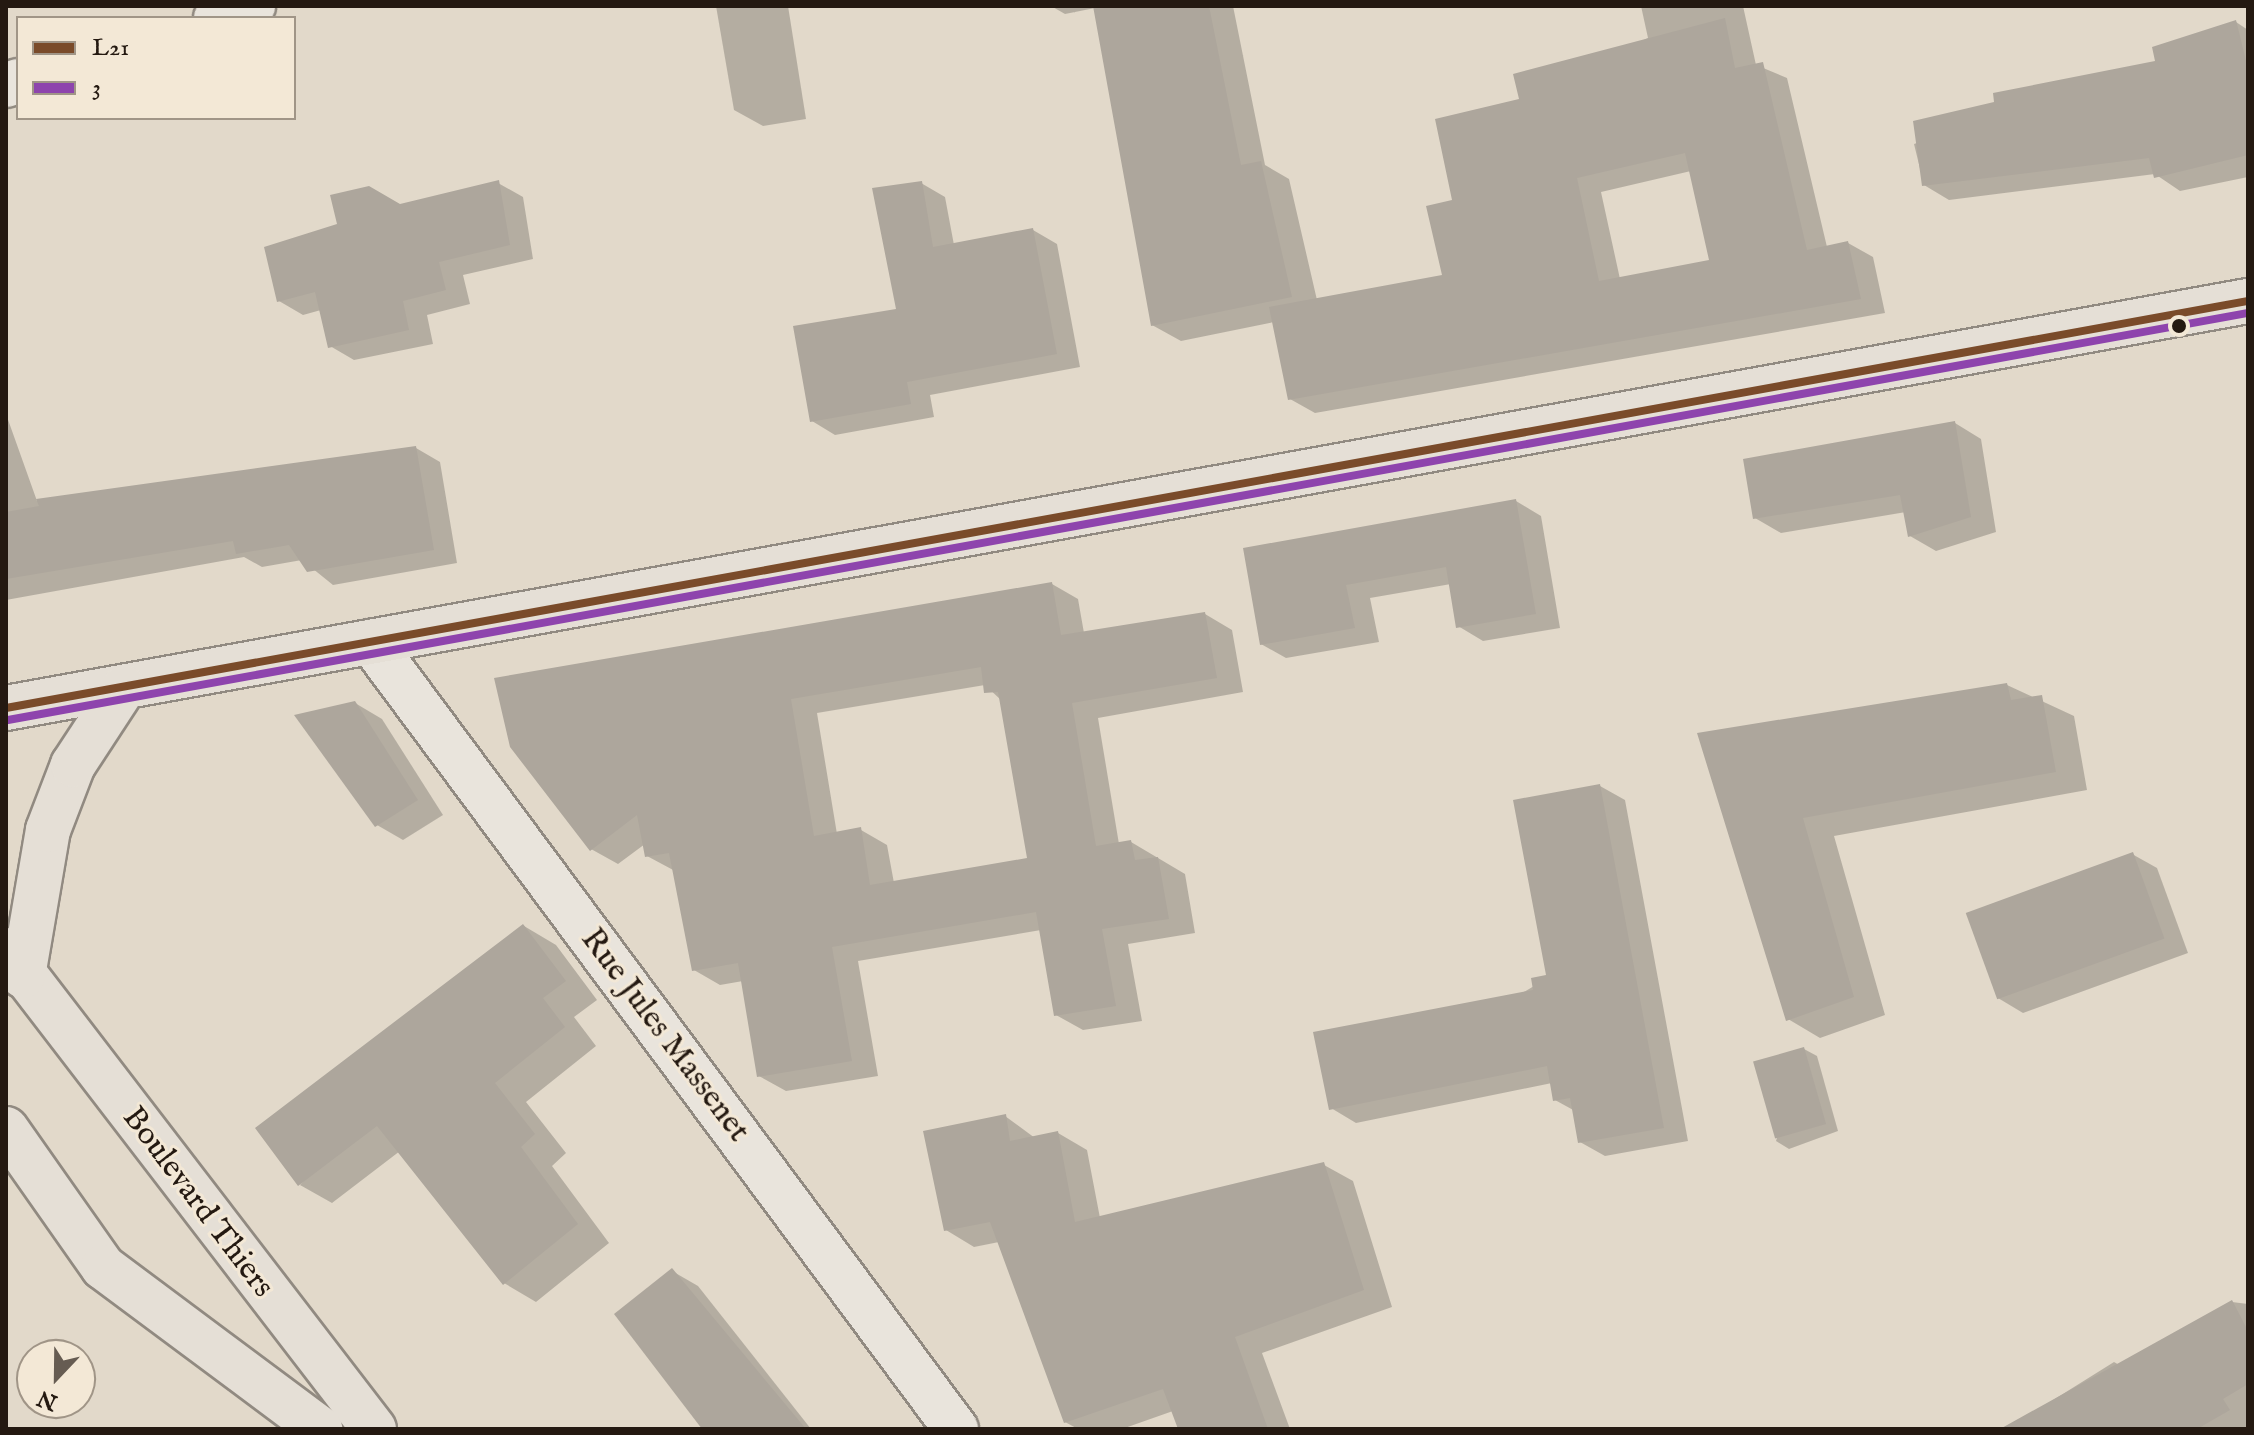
<!DOCTYPE html>
<style>
body{margin:0}
#map{position:relative;width:2254px;height:1435px;overflow:hidden;background:#e2d9ca;font-family:"IM FELL English",serif}
div>[style]{position:absolute}
.shadow>*{inset:0;background:#0003}
.building>*{inset:0;background:#ada69c;transform-origin:0 0}
.roads{filter:drop-shadow(2px 0 #918a81) drop-shadow(-2px 0 #918a81) drop-shadow(0 2px #918a81) drop-shadow(0 -2px #918a81)}
.minor>*{height:44px;margin:-22px;padding:0 22px;transform-origin:22px;border-radius:22px;background:#e9e4dc}
.major>*{height:44px;margin:-22px;padding:0 22px;transform-origin:22px;border-radius:22px;background:#e5dfd6}
.bus-1>*{height:8px;margin:-4px;padding:0 4px;transform-origin:4px;border-radius:4px;background:#7a4b2a}
.bus-2>*{height:8px;margin:-4px;padding:0 4px;transform-origin:4px;border-radius:4px;background:#8e44ad}
.dots>*{width:22px;height:22px;translate:-50% -50%;box-sizing:border-box;border:4px solid #f3e8d6;border-radius:50%}
span{translate:-50% -50%;white-space:nowrap;text-align:center;line-height:1.15;-webkit-text-stroke:6px #f3e8d6;paint-order:stroke}
.street-label{font-size:32px;color:#241911}
.frame{position:absolute;inset:0;border:8px solid #241911;pointer-events:none}
.legend{position:absolute;left:16px;top:16px;width:280px;height:104px;box-sizing:border-box;background:#f3e8d6;border:2px solid #a09587;margin:0;padding:10px 14px;list-style:none;font-size:24px;color:#241911}
.legend li{display:flex;align-items:center;gap:16px;height:40px}
.legend b{width:40px;border:2px solid #a09587}
.north{position:absolute;left:16px;top:1339px;width:80px;height:80px;box-sizing:border-box;background:#f3e8d6;border:2px solid #a09587;border-radius:50%;rotate:202deg;font-size:22px;font-weight:700;line-height:32px;text-align:center;color:#241911}
.north::after{content:'';display:block;margin:auto;width:28px;height:36px;background:#665c52;clip-path:polygon(50% 0,100% 100%,50% 72%,0 100%)}
</style>
<div id="map">
<div class="shadow">
<div style="clip-path:polygon(716px 6px,788px 6px,806px 119px,763px 126px,734px 110px)"></div>
<div style="clip-path:polygon(evenodd,1051px 6px,1233px 6px,1265px 165px,1289px 179px,1317px 300px,1445px 276px,1455px 201px,1521px 101px,1648px 38px,1641px 6px,1743px 6px,1756px 65px,1787px 78px,1827px 247px,1848px 243px,1873px 257px,1885px 313px,1315px 413px,1290px 399px,1274px 322px,1181px 341px,1152px 325px,1095px 8px,1065px 14px,1051px 6px,1691px 171px,1711px 262px,1620px 279px,1601px 192px,1691px 171px)"></div>
<div style="clip-path:polygon(2236px 22px,2248px 30px,2248px 177px,2180px 191px,2155px 174px,1949px 200px,1924px 185px,1914px 144px,2158px 62px)"></div>
<div style="clip-path:polygon(498px 183px,523px 197px,533px 259px,463px 275px,470px 304px,427px 315px,433px 344px,354px 360px,330px 346px,321px 310px,303px 315px,279px 301px,400px 206px)"></div>
<div style="clip-path:polygon(921px 183px,945px 197px,954px 245px,1033px 230px,1057px 244px,1080px 367px,930px 395px,934px 417px,835px 435px,812px 421px,898px 311px)"></div>
<div style="clip-path:polygon(6px 414px,37px 501px,416px 448px,440px 462px,457px 563px,333px 585px,302px 560px,262px 567px,244px 557px,6px 600px)"></div>
<div style="clip-path:polygon(1955px 423px,1981px 439px,1996px 532px,1936px 551px,1910px 536px,1906px 512px,1781px 533px,1755px 518px)"></div>
<div style="clip-path:polygon(1516px 501px,1541px 516px,1560px 628px,1483px 641px,1458px 626px,1451px 584px,1370px 598px,1379px 642px,1286px 658px,1261px 644px,1245px 550px)"></div>
<div style="clip-path:polygon(evenodd,1052px 584px,1078px 599px,1084px 633px,1205px 614px,1232px 630px,1243px 692px,1098px 718px,1119px 844px,1131px 842px,1185px 874px,1195px 933px,1128px 944px,1142px 1021px,1083px 1030px,1056px 1015px,1041px 930px,858px 961px,878px 1076px,786px 1091px,759px 1076px,743px 981px,720px 985px,694px 970px,675px 871px,647px 856px,645px 844px,618px 864px,591px 849px,511px 746px,1052px 584px,985px 685px,1002px 701px,1029px 860px,894px 883px,887px 845px,861px 830px,837px 834px,817px 713px,985px 685px)"></div>
<div style="clip-path:polygon(2007px 685px,2074px 716px,2087px 790px,1834px 836px,1885px 1015px,1820px 1038px,1788px 1019px,1700px 735px)"></div>
<div style="clip-path:polygon(355px 703px,382px 719px,443px 815px,403px 840px,377px 825px)"></div>
<div style="clip-path:polygon(1600px 786px,1625px 800px,1688px 1141px,1605px 1156px,1580px 1142px,1575px 1111px,1555px 1100px,1552px 1083px,1356px 1123px,1331px 1108px,1549px 977px)"></div>
<div style="clip-path:polygon(2132px 854px,2157px 868px,2188px 953px,2023px 1013px,1998px 998px)"></div>
<div style="clip-path:polygon(524px 926px,556px 945px,597px 1000px,574px 1017px,596px 1046px,526px 1102px,566px 1153px,552px 1166px,609px 1243px,536px 1302px,504px 1283px,400px 1151px,332px 1203px,300px 1185px)"></div>
<div style="clip-path:polygon(1804px 1049px,1817px 1056px,1838px 1131px,1789px 1149px,1776px 1141px)"></div>
<div style="clip-path:polygon(1005px 1116px,1035px 1138px,1058px 1133px,1087px 1150px,1100px 1218px,1324px 1165px,1353px 1181px,1392px 1307px,1262px 1353px,1290px 1429px,1180px 1429px,1173px 1411px,1122px 1429px,1078px 1429px,1065px 1422px,999px 1242px,974px 1247px,946px 1230px)"></div>
<div style="clip-path:polygon(672px 1271px,698px 1286px,811px 1429px,706px 1429px)"></div>
<div style="clip-path:polygon(2232px 1302px,2248px 1304px,2248px 1429px,2007px 1429px,2114px 1362px,2121px 1366px)"></div>
</div>
<div class="building">
<div style="clip-path:polygon(1093px 6px,1209px 6px,1241px 165px,1261px 161px,1292px 297px,1151px 326px)"></div>
<div style="clip-path:polygon(evenodd,1725px 18px,1735px 68px,1763px 62px,1807px 250px,1848px 241px,1861px 299px,1288px 400px,1269px 307px,1442px 275px,1426px 206px,1452px 200px,1435px 119px,1519px 99px,1513px 74px,1725px 18px,1685px 153px,1709px 260px,1599px 281px,1577px 178px,1685px 153px)"></div>
<div style="clip-path:polygon(2236px 20px,2248px 69px,2248px 155px,2154px 178px,2149px 158px,1922px 186px,1913px 121px,1994px 102px,1993px 93px,2155px 61px,2152px 47px)"></div>
<div style="clip-path:polygon(499px 180px,510px 245px,439px 262px,446px 290px,403px 301px,409px 330px,328px 348px,315px 292px,277px 302px,264px 247px,337px 224px,330px 195px,369px 186px,400px 204px)"></div>
<div style="clip-path:polygon(922px 181px,933px 247px,1033px 228px,1057px 354px,907px 382px,911px 404px,810px 422px,793px 326px,896px 309px,872px 188px)"></div>
<div style="clip-path:polygon(1955px 421px,1971px 517px,1908px 537px,1900px 495px,1753px 519px,1743px 459px)"></div>
<div style="clip-path:polygon(416px 446px,434px 550px,307px 572px,289px 545px,236px 554px,233px 541px,6px 579px,6px 512px,39px 506px,36px 499px)"></div>
<div style="clip-path:polygon(1516px 499px,1536px 614px,1456px 628px,1446px 567px,1346px 585px,1355px 628px,1260px 645px,1243px 548px)"></div>
<div style="clip-path:polygon(evenodd,1052px 582px,1061px 635px,1205px 612px,1217px 678px,1072px 703px,1096px 846px,1131px 840px,1135px 860px,1158px 857px,1169px 919px,1102px 929px,1116px 1006px,1054px 1016px,1036px 912px,832px 947px,852px 1061px,757px 1077px,738px 963px,692px 971px,669px 853px,645px 857px,637px 815px,590px 851px,510px 747px,494px 678px,1052px 582px,981px 667px,984px 693px,998px 692px,1027px 858px,870px 885px,861px 827px,814px 836px,791px 699px,981px 667px)"></div>
<div style="clip-path:polygon(2007px 683px,2011px 700px,2042px 695px,2056px 772px,1803px 818px,1854px 997px,1786px 1021px,1697px 733px)"></div>
<div style="clip-path:polygon(355px 701px,418px 800px,375px 827px,294px 715px)"></div>
<div style="clip-path:polygon(1600px 784px,1664px 1128px,1578px 1143px,1570px 1098px,1553px 1101px,1547px 1066px,1329px 1110px,1313px 1032px,1533px 990px,1531px 978px,1546px 975px,1513px 800px)"></div>
<div style="left:2133px;top:852px;width:92px;height:178px;rotate:70deg"></div>
<div style="clip-path:polygon(523px 924px,566px 981px,543px 998px,565px 1027px,495px 1083px,535px 1134px,521px 1147px,578px 1224px,503px 1285px,377px 1126px,298px 1186px,255px 1128px)"></div>
<div style="left:1804px;top:1047px;width:80px;height:53px;rotate:74deg"></div>
<div style="clip-path:polygon(1006px 1114px,1010px 1141px,1058px 1131px,1075px 1222px,1324px 1162px,1364px 1290px,1235px 1337px,1268px 1429px,1178px 1429px,1163px 1389px,1064px 1423px,990px 1222px,944px 1231px,923px 1131px)"></div>
<div style="clip-path:polygon(672px 1268px,806px 1429px,702px 1429px,614px 1314px)"></div>
<div style="clip-path:polygon(2232px 1300px,2248px 1331px,2248px 1384px,2223px 1399px,2230px 1410px,2197px 1429px,2000px 1429px)"></div>
</div>
<div class="roads">
<div class="minor">
<div style="left:216px;top:18px;width:39px;rotate:-18deg"></div>
<div style="left:6px;top:85px;width:13px;rotate:-18deg"></div>
<div style="left:371px;top:642px;width:981px;rotate:53.38deg"></div>
</div>
<div class="major">
<div style="left:6px;top:708px;width:2279px;rotate:-10.29deg"></div>
<div style="left:6px;top:950px;width:604px;rotate:52.47deg"></div>
<div style="left:23px;top:976px;width:148px;rotate:-80.3deg"></div>
<div style="left:48px;top:830px;width:70px;rotate:-69deg"></div>
<div style="left:73px;top:765px;width:93px;rotate:-56.8deg"></div>
<div style="left:6px;top:1129px;width:169px;rotate:54.9deg"></div>
<div style="left:103px;top:1267px;width:271px;rotate:36.7deg"></div>
</div>
</div>
<div class="bus-1">
<div style="left:6px;top:708px;width:2279px;rotate:-10.29deg"></div>
</div>
<div class="bus-2">
<div style="left:8px;top:720px;width:2277px;rotate:-10.3deg"></div>
</div>
<div class="dots">
<div style="left:2179px;top:326px;background:#241911"></div>
</div>
<div class="street-label">
<span style="left:664px;top:1036px;rotate:53deg">Rue Jules Massenet</span>
<span style="left:197px;top:1203px;rotate:53deg">Boulevard Thiers</span>
</div>
<div class="frame"></div>
<ul class="legend">
<li><b style="height:10px;background:#7a4b2a"></b>L21</li>
<li><b style="height:10px;background:#8e44ad"></b>3</li>
</ul>
<div class="north">N</div>
</div>
